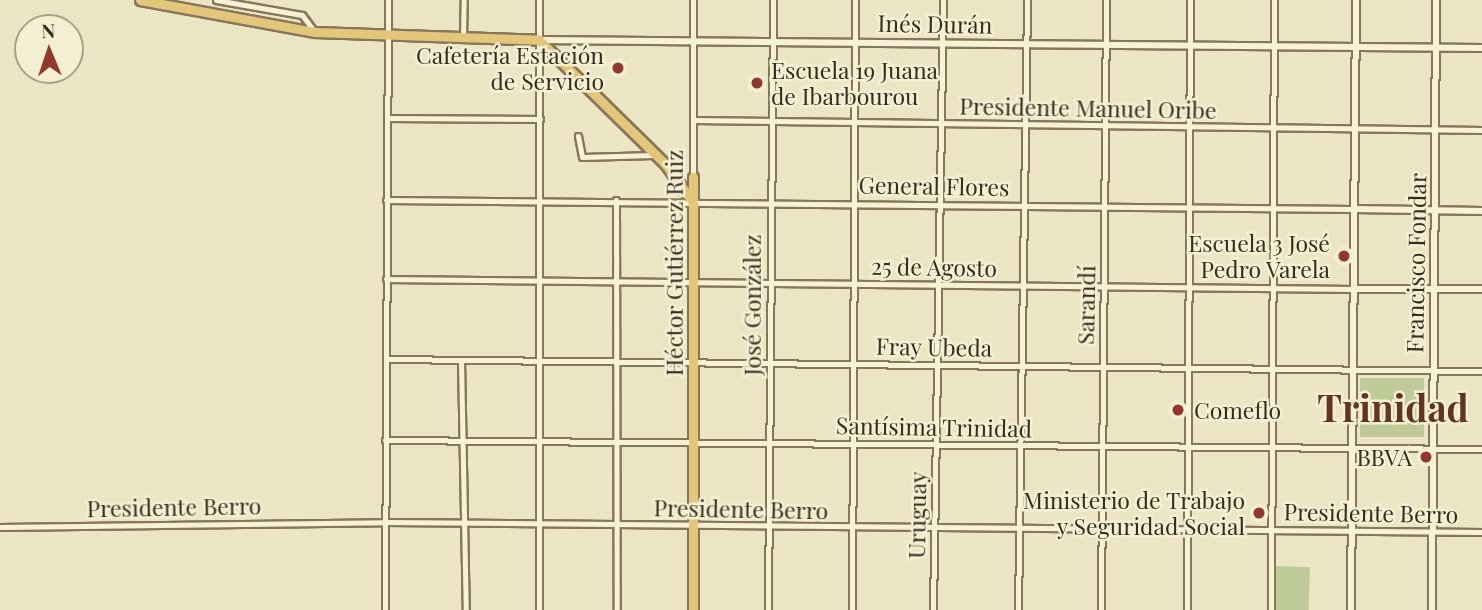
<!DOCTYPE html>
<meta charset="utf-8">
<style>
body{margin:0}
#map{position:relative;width:1482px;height:610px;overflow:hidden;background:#ece5c3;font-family:"Playfair Display",serif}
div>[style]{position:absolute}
.green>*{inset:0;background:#beca97;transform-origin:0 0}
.roads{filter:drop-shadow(2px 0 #86775b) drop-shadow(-2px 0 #86775b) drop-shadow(0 2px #86775b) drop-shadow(0 -2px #86775b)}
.minor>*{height:5px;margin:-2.5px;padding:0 2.5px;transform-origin:2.5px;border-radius:2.5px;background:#f7f1d6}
.tertiary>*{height:6px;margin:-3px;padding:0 3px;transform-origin:3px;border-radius:3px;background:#f7f1d6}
.trunk>*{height:9px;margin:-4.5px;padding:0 4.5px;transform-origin:4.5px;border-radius:4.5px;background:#e3c67a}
.dots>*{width:19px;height:19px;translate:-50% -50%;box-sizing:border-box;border:4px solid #f4eed2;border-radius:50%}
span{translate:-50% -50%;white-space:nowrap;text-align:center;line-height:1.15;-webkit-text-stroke:5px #f4eed2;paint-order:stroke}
.street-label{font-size:23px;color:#362d1e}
.poi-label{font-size:23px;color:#362d1e}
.right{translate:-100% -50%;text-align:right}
.left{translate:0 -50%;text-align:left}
.town-label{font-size:37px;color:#61351f;font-weight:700}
.north{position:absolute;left:14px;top:14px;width:70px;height:70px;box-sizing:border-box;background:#f4eed2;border:2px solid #a8a18a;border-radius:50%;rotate:358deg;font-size:19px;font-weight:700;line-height:28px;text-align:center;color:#362d1e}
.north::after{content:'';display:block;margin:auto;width:24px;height:32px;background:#92392d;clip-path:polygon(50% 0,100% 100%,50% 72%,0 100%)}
</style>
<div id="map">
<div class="green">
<div style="left:1360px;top:378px;width:64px;height:59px"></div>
<div style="left:1275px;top:566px;width:35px;height:44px;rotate:2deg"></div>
</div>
<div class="roads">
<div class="minor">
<div style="left:216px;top:0;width:87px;rotate:9.9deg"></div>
<div style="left:302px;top:15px;width:21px;rotate:53deg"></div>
<div style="left:463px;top:39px;width:39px;rotate:-89deg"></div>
<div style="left:387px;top:118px;width:153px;rotate:0.4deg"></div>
<div style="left:693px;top:120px;width:789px;rotate:0.73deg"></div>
<div style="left:578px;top:136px;width:21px;rotate:79deg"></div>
<div style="left:582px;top:157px;width:72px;rotate:-1.6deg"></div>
<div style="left:693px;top:177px;width:177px;rotate:-90deg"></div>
<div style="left:386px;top:200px;width:968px;rotate:0.53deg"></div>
<div style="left:616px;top:200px;width:410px;rotate:89.9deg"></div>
<div style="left:386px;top:279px;width:968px;rotate:0.59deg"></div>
<div style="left:386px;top:359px;width:1096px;rotate:0.63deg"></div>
<div style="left:461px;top:360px;width:250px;rotate:88.9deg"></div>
<div style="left:385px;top:440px;width:1097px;rotate:0.47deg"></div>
<div style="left:0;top:527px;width:386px;rotate:-0.7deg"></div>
<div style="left:386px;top:522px;width:1096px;rotate:0.52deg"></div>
<div style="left:385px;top:610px;width:610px;rotate:-89.72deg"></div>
<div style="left:539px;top:610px;width:610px;rotate:-90deg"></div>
<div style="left:768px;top:610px;width:610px;rotate:-89.53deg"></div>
<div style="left:852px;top:610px;width:610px;rotate:-89.72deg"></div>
<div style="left:933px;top:610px;width:610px;rotate:-89.06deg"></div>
<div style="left:1018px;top:610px;width:610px;rotate:-89.15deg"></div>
<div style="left:1101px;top:610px;width:610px;rotate:-89.53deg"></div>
<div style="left:1187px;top:610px;width:610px;rotate:-89.72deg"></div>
<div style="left:1271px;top:610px;width:610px;rotate:-89.72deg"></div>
</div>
<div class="tertiary">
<div style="left:539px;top:40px;width:943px;rotate:0.49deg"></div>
<div style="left:1354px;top:209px;width:128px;rotate:0.9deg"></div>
<div style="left:1354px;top:289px;width:128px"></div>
<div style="left:1351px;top:610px;width:610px;rotate:-89.53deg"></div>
<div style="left:1432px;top:610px;width:610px;rotate:-89.62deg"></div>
</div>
<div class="trunk">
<div style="left:140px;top:0;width:178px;rotate:10.4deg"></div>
<div style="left:315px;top:32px;width:224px;rotate:2deg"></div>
<div style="left:539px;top:40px;width:178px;rotate:44.5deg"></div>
<div style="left:666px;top:165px;width:44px;rotate:54.2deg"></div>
<div style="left:693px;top:177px;width:433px;rotate:90deg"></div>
</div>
</div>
<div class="dots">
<div style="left:618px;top:68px;background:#92392d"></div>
<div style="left:757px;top:83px;background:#92392d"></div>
<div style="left:1344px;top:256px;background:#92392d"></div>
<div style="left:1178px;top:410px;background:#92392d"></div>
<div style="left:1426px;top:457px;background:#92392d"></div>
<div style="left:1259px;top:513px;background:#92392d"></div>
</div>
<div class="street-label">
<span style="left:935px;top:24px;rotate:1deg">Inés Durán</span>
<span style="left:1088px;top:108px;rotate:1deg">Presidente Manuel Oribe</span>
<span style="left:934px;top:186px;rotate:1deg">General Flores</span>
<span style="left:674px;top:263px;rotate:-90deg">Héctor Gutiérrez Ruiz</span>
<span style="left:1416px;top:263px;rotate:-89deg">Francisco Fondar</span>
<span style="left:934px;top:267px;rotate:1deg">25 de Agosto</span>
<span style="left:752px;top:305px;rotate:-90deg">José González</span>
<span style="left:1086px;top:305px;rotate:-89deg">Sarandí</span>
<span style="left:934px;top:347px;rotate:1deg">Fray Ubeda</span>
<span style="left:934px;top:427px;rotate:1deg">Santísima Trinidad</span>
<span style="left:174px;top:507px;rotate:-1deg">Presidente Berro</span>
<span style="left:741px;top:509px;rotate:1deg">Presidente Berro</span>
<span style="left:1371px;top:513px;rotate:1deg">Presidente Berro</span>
<span style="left:917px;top:515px;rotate:-89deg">Uruguay</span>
</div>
<div class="poi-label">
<span class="right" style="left:604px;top:68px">Cafetería Estación<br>de Servicio</span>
<span class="left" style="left:771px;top:83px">Escuela 19 Juana<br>de Ibarbourou</span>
<span class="right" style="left:1330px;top:256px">Escuela 3 José<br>Pedro Varela</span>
<span class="left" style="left:1194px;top:410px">Comeflo</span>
<span class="right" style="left:1412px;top:457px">BBVA</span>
<span class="right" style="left:1245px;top:513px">Ministerio de Trabajo<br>y Seguridad Social</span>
</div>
<div class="town-label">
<span style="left:1393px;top:407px">Trinidad</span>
</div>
<div class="north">N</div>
</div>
